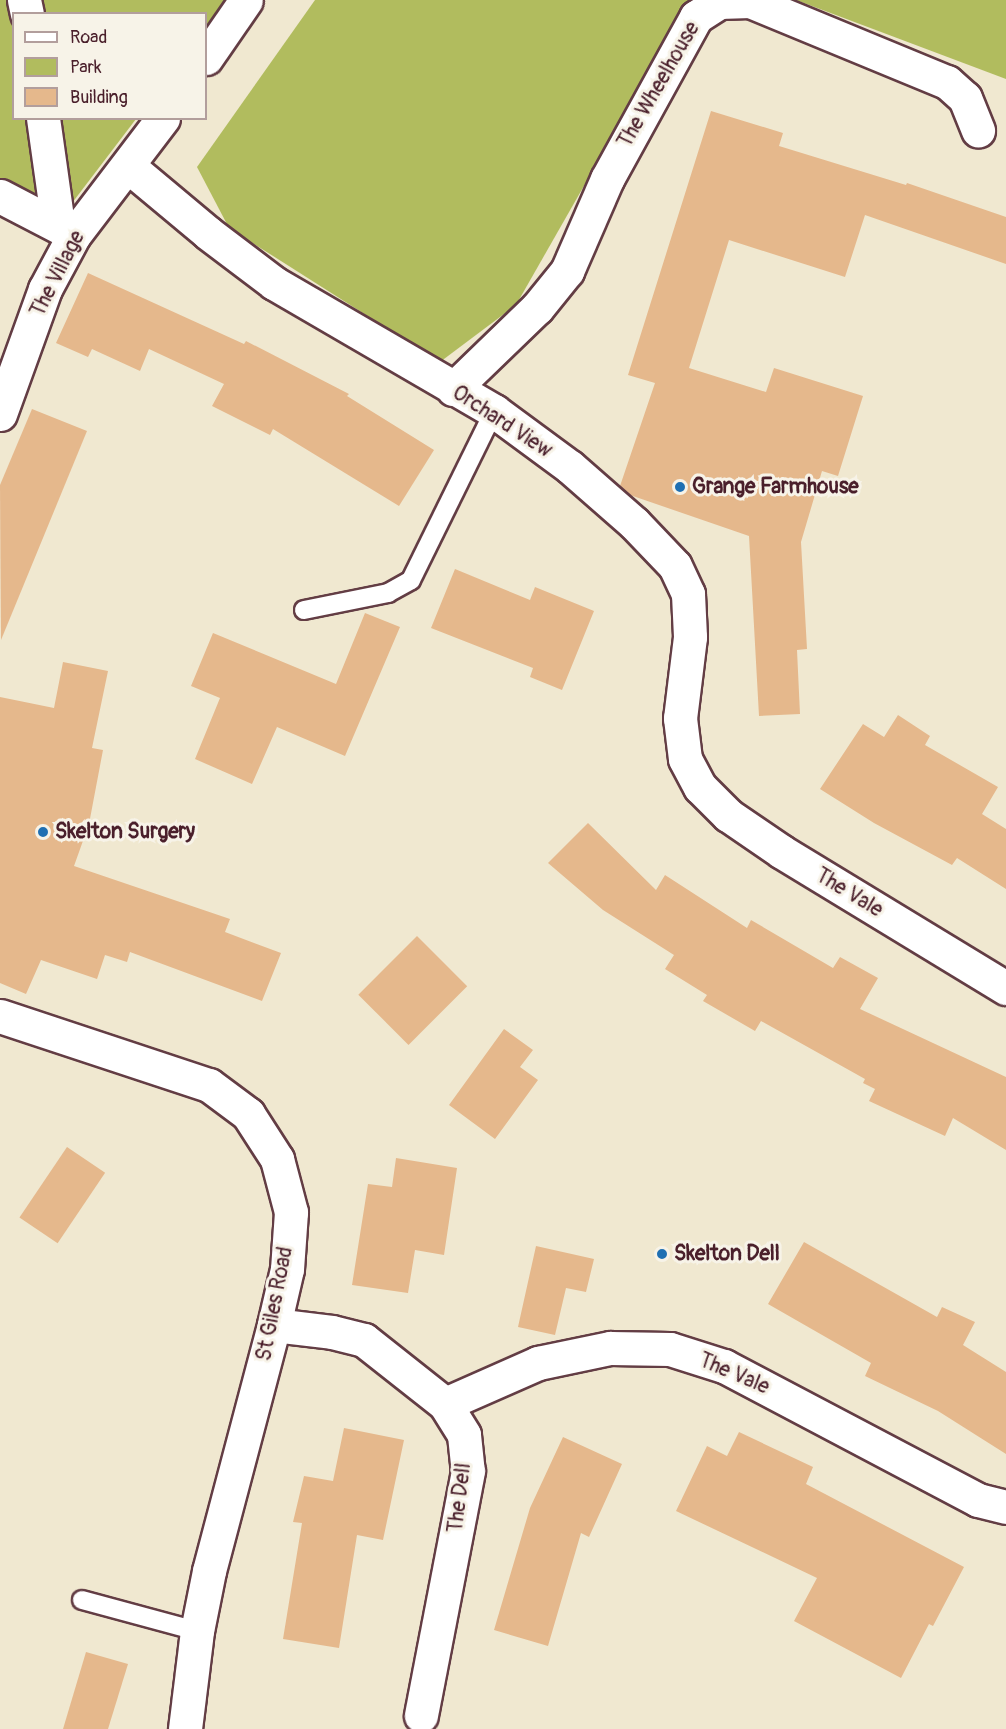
<!DOCTYPE html>
<style>
body{margin:0}
#map{position:relative;width:1006px;height:1729px;overflow:hidden;background:#f0e8d0;font-family:Pangolin,sans-serif}
div>[style]{position:absolute}
.green>*{inset:0;background:#b1bc5e}
.building>*{inset:0;background:#e5b88c;transform-origin:0 0}
.roads{filter:drop-shadow(2px 0 #633d44) drop-shadow(-2px 0 #633d44) drop-shadow(0 2px #633d44) drop-shadow(0 -2px #633d44)}
.service>*{height:18px;margin:-9px;padding:0 9px;transform-origin:9px;border-radius:9px;background:#fff}
.minor>*{height:33px;margin:-16.5px;padding:0 16.5px;transform-origin:16.5px;border-radius:16.5px;background:#fff}
.tertiary>*{height:33px;margin:-16.5px;padding:0 16.5px;transform-origin:16.5px;border-radius:16.5px;background:#fff}
.dots>*{width:16px;height:16px;translate:-50% -50%;box-sizing:border-box;border:3px solid #f7f3e8;border-radius:50%}
span{translate:-50% -50%;white-space:nowrap;text-align:center;line-height:1.15;-webkit-text-stroke:6px #f7f3e8;paint-order:stroke}
.street-label{font-size:21px;color:#4a1f2b}
.poi-label{font-size:21px;color:#4a1f2b;font-weight:700}
.left{translate:0 -50%;text-align:left}
.legend{position:absolute;left:12px;top:12px;width:195px;height:108px;box-sizing:border-box;background:#f7f3e8;border:2px solid #b29e9c;margin:0;padding:8px 10px;list-style:none;font-size:18px;color:#4a1f2b}
.legend li{display:flex;align-items:center;gap:12px;height:30px}
.legend b{width:30px;border:2px solid #b29e9c}
</style>
<div id="map">
<div class="green">
<div style="clip-path:polygon(0 0,13px 0,14px 118px,31px 119px,43px 198px,0 178px)"></div>
<div style="clip-path:polygon(41px 0,225px 0,206px 26px,206px 14px,42px 13px)"></div>
<div style="clip-path:polygon(315px 0,690px 0,516px 305px,440px 362px,229px 228px,197px 167px)"></div>
<div style="clip-path:polygon(796px 0,1006px 0,1006px 79px)"></div>
<div style="clip-path:polygon(57px 119px,136px 119px,69px 207px)"></div>
</div>
<div class="building">
<div style="clip-path:polygon(711px 111px,783px 133px,779px 146px,906px 185px,907px 183px,1006px 217px,1006px 264px,865px 215px,845px 277px,729px 240px,689px 368px,766px 392px,774px 368px,863px 396px,838px 476px,822px 471px,801px 542px,807px 649px,797px 650px,800px 714px,759px 716px,749px 536px,630px 495px,620px 486px,655px 383px,628px 375px)"></div>
<div style="clip-path:polygon(88px 273px,244px 344px,246px 341px,349px 394px,347px 396px,434px 450px,399px 506px,273px 429px,270px 435px,212px 406px,224px 384px,149px 349px,140px 371px,92px 349px,88px 357px,56px 343px)"></div>
<div style="clip-path:polygon(32px 409px,87px 431px,1px 640px,0 485px)"></div>
<div style="clip-path:polygon(455px 569px,530px 600px,535px 587px,594px 611px,562px 690px,530px 677px,533px 668px,431px 628px)"></div>
<div style="clip-path:polygon(365px 613px,400px 627px,345px 756px,277px 727px,252px 784px,195px 759px,220px 698px,191px 686px,213px 633px,336px 684px)"></div>
<div style="clip-path:polygon(63px 662px,108px 671px,92px 748px,103px 750px,89px 824px,74px 866px,230px 919px,225px 932px,281px 953px,262px 1001px,130px 952px,127px 962px,105px 955px,97px 979px,41px 960px,26px 994px,0 983px,0 697px,54px 708px)"></div>
<div style="clip-path:polygon(898px 715px,930px 736px,925px 745px,998px 787px,982px 814px,1006px 829px,1006px 889px,957px 858px,952px 865px,874px 823px,820px 789px,863px 724px,884px 737px)"></div>
<div style="clip-path:polygon(588px 823px,656px 890px,665px 875px,747px 928px,751px 920px,833px 968px,840px 957px,878px 978px,860px 1009px,1006px 1077px,1006px 1150px,953px 1118px,945px 1136px,869px 1101px,875px 1089px,863px 1083px,865px 1079px,761px 1021px,755px 1031px,703px 1001px,707px 995px,665px 969px,674px 955px,603px 910px,548px 863px)"></div>
<div style="left:417px;top:936px;width:71px;height:83px;rotate:45deg"></div>
<div style="clip-path:polygon(504px 1029px,533px 1050px,520px 1067px,538px 1080px,495px 1139px,449px 1105px)"></div>
<div style="left:67px;top:1147px;width:46px;height:85px;rotate:34deg"></div>
<div style="clip-path:polygon(396px 1158px,457px 1168px,444px 1255px,415px 1250px,408px 1293px,352px 1285px,368px 1184px,392px 1187px)"></div>
<div style="clip-path:polygon(804px 1242px,937px 1317px,942px 1307px,975px 1322px,963px 1345px,1006px 1372px,1006px 1454px,938px 1411px,865px 1376px,871px 1363px,768px 1304px)"></div>
<div style="clip-path:polygon(536px 1246px,594px 1259px,586px 1292px,566px 1288px,555px 1335px,518px 1327px)"></div>
<div style="clip-path:polygon(344px 1428px,404px 1440px,383px 1540px,357px 1535px,339px 1648px,283px 1639px,302px 1523px,293px 1522px,304px 1476px,333px 1481px)"></div>
<div style="clip-path:polygon(739px 1432px,813px 1467px,806px 1484px,964px 1567px,933px 1626px,929px 1624px,901px 1678px,794px 1621px,817px 1578px,676px 1511px,707px 1446px,727px 1456px)"></div>
<div style="clip-path:polygon(563px 1437px,622px 1464px,589px 1537px,581px 1533px,548px 1646px,494px 1630px,530px 1508px)"></div>
<div style="clip-path:polygon(86px 1652px,128px 1664px,108px 1729px,63px 1729px)"></div>
</div>
<div class="roads">
<div class="service">
<div style="left:304px;top:610px;width:86px;rotate:-11.4deg"></div>
<div style="left:388px;top:593px;width:26px;rotate:-29deg"></div>
<div style="left:411px;top:580px;width:188px;rotate:-63.8deg"></div>
<div style="left:82px;top:1600px;width:119px;rotate:15.1deg"></div>
</div>
<div class="minor">
<div style="left:24px;top:0;width:14px;rotate:78deg"></div>
<div style="left:43px;top:118px;width:108px;rotate:82deg"></div>
<div style="left:128px;top:166px;width:104px;rotate:39.9deg"></div>
<div style="left:208px;top:233px;width:83px;rotate:37.1deg"></div>
<div style="left:274px;top:283px;width:255px;rotate:30.2deg"></div>
<div style="left:494px;top:411px;width:94px;rotate:36.4deg"></div>
<div style="left:570px;top:467px;width:85px;rotate:41.2deg"></div>
<div style="left:634px;top:523px;width:59px;rotate:46.4deg"></div>
<div style="left:675px;top:566px;width:31px;rotate:65deg"></div>
<div style="left:688px;top:594px;width:43px;rotate:87.3deg"></div>
<div style="left:690px;top:637px;width:82px;rotate:97deg"></div>
<div style="left:680px;top:718px;width:41px;rotate:83deg"></div>
<div style="left:685px;top:759px;width:32px;rotate:62deg"></div>
<div style="left:700px;top:787px;width:40px;rotate:45deg"></div>
<div style="left:728px;top:815px;width:65px;rotate:34.4deg"></div>
<div style="left:782px;top:852px;width:262px;rotate:31.3deg"></div>
<div style="left:0;top:196px;width:82px;rotate:27.5deg"></div>
<div style="left:453px;top:389px;width:117px;rotate:-44deg"></div>
<div style="left:537px;top:308px;width:48px;rotate:-51deg"></div>
<div style="left:567px;top:271px;width:100px;rotate:-66.5deg"></div>
<div style="left:607px;top:179px;width:185px;rotate:-61.2deg"></div>
<div style="left:696px;top:17px;width:27px;rotate:-33deg"></div>
<div style="left:719px;top:2px;width:31px;rotate:-2deg"></div>
<div style="left:750px;top:1px;width:213px;rotate:22.4deg"></div>
<div style="left:947px;top:82px;width:24px;rotate:42deg"></div>
<div style="left:965px;top:98px;width:35px;rotate:68deg"></div>
<div style="left:274px;top:1325px;width:58px;rotate:6.9deg"></div>
<div style="left:332px;top:1332px;width:33px;rotate:14deg"></div>
<div style="left:364px;top:1340px;width:103px;rotate:38.3deg"></div>
<div style="left:445px;top:1404px;width:36px;rotate:58deg"></div>
<div style="left:464px;top:1435px;width:36px;rotate:84deg"></div>
<div style="left:468px;top:1471px;width:249px;rotate:100.9deg"></div>
<div style="left:445px;top:1404px;width:102px;rotate:-23.8deg"></div>
<div style="left:538px;top:1363px;width:74px;rotate:-11.8deg"></div>
<div style="left:610px;top:1348px;width:60px;rotate:1deg"></div>
<div style="left:670px;top:1349px;width:57px;rotate:17.5deg"></div>
<div style="left:724px;top:1366px;width:287px;rotate:27.8deg"></div>
<div style="left:978px;top:1500px;width:29px;rotate:14deg"></div>
</div>
<div class="tertiary">
<div style="left:206px;top:58px;width:70px;rotate:-55.4deg"></div>
<div style="left:0;top:414px;width:133px;rotate:-70.2deg"></div>
<div style="left:45px;top:289px;width:61px;rotate:-61.8deg"></div>
<div style="left:74px;top:235px;width:147px;rotate:-52.7deg"></div>
<div style="left:0;top:1016px;width:220px;rotate:18.3deg"></div>
<div style="left:209px;top:1085px;width:49px;rotate:36.6deg"></div>
<div style="left:248px;top:1114px;width:54px;rotate:57.2deg"></div>
<div style="left:277px;top:1159px;width:55px;rotate:75.2deg"></div>
<div style="left:291px;top:1212px;width:57px;rotate:94deg"></div>
<div style="left:287px;top:1269px;width:57px;rotate:103.1deg"></div>
<div style="left:274px;top:1325px;width:254px;rotate:104.8deg"></div>
<div style="left:209px;top:1571px;width:61px;rotate:101.3deg"></div>
<div style="left:197px;top:1631px;width:99px;rotate:97deg"></div>
</div>
</div>
<div class="dots">
<div style="left:680px;top:487px;background:#1f6fb2"></div>
<div style="left:43px;top:832px;background:#1f6fb2"></div>
<div style="left:662px;top:1254px;background:#1f6fb2"></div>
</div>
<div class="street-label">
<span style="left:659px;top:85px;rotate:-60deg">The Wheelhouse</span>
<span style="left:58px;top:274px;rotate:-63deg">The Village</span>
<span style="left:502px;top:422px;rotate:33deg">Orchard View</span>
<span style="left:849px;top:893px;rotate:31deg">The Vale</span>
<span style="left:275px;top:1304px;rotate:-79deg">St Giles Road</span>
<span style="left:734px;top:1374px;rotate:23deg">The Vale</span>
<span style="left:460px;top:1498px;rotate:-83deg">The Dell</span>
</div>
<div class="poi-label">
<span class="left" style="left:692px;top:487px">Grange Farmhouse</span>
<span class="left" style="left:55px;top:832px">Skelton Surgery</span>
<span class="left" style="left:674px;top:1254px">Skelton Dell</span>
</div>
<ul class="legend">
<li><b style="height:8px;background:#fff"></b>Road</li>
<li><b style="height:16px;background:#b1bc5e"></b>Park</li>
<li><b style="height:16px;background:#e5b88c"></b>Building</li>
</ul>
</div>
